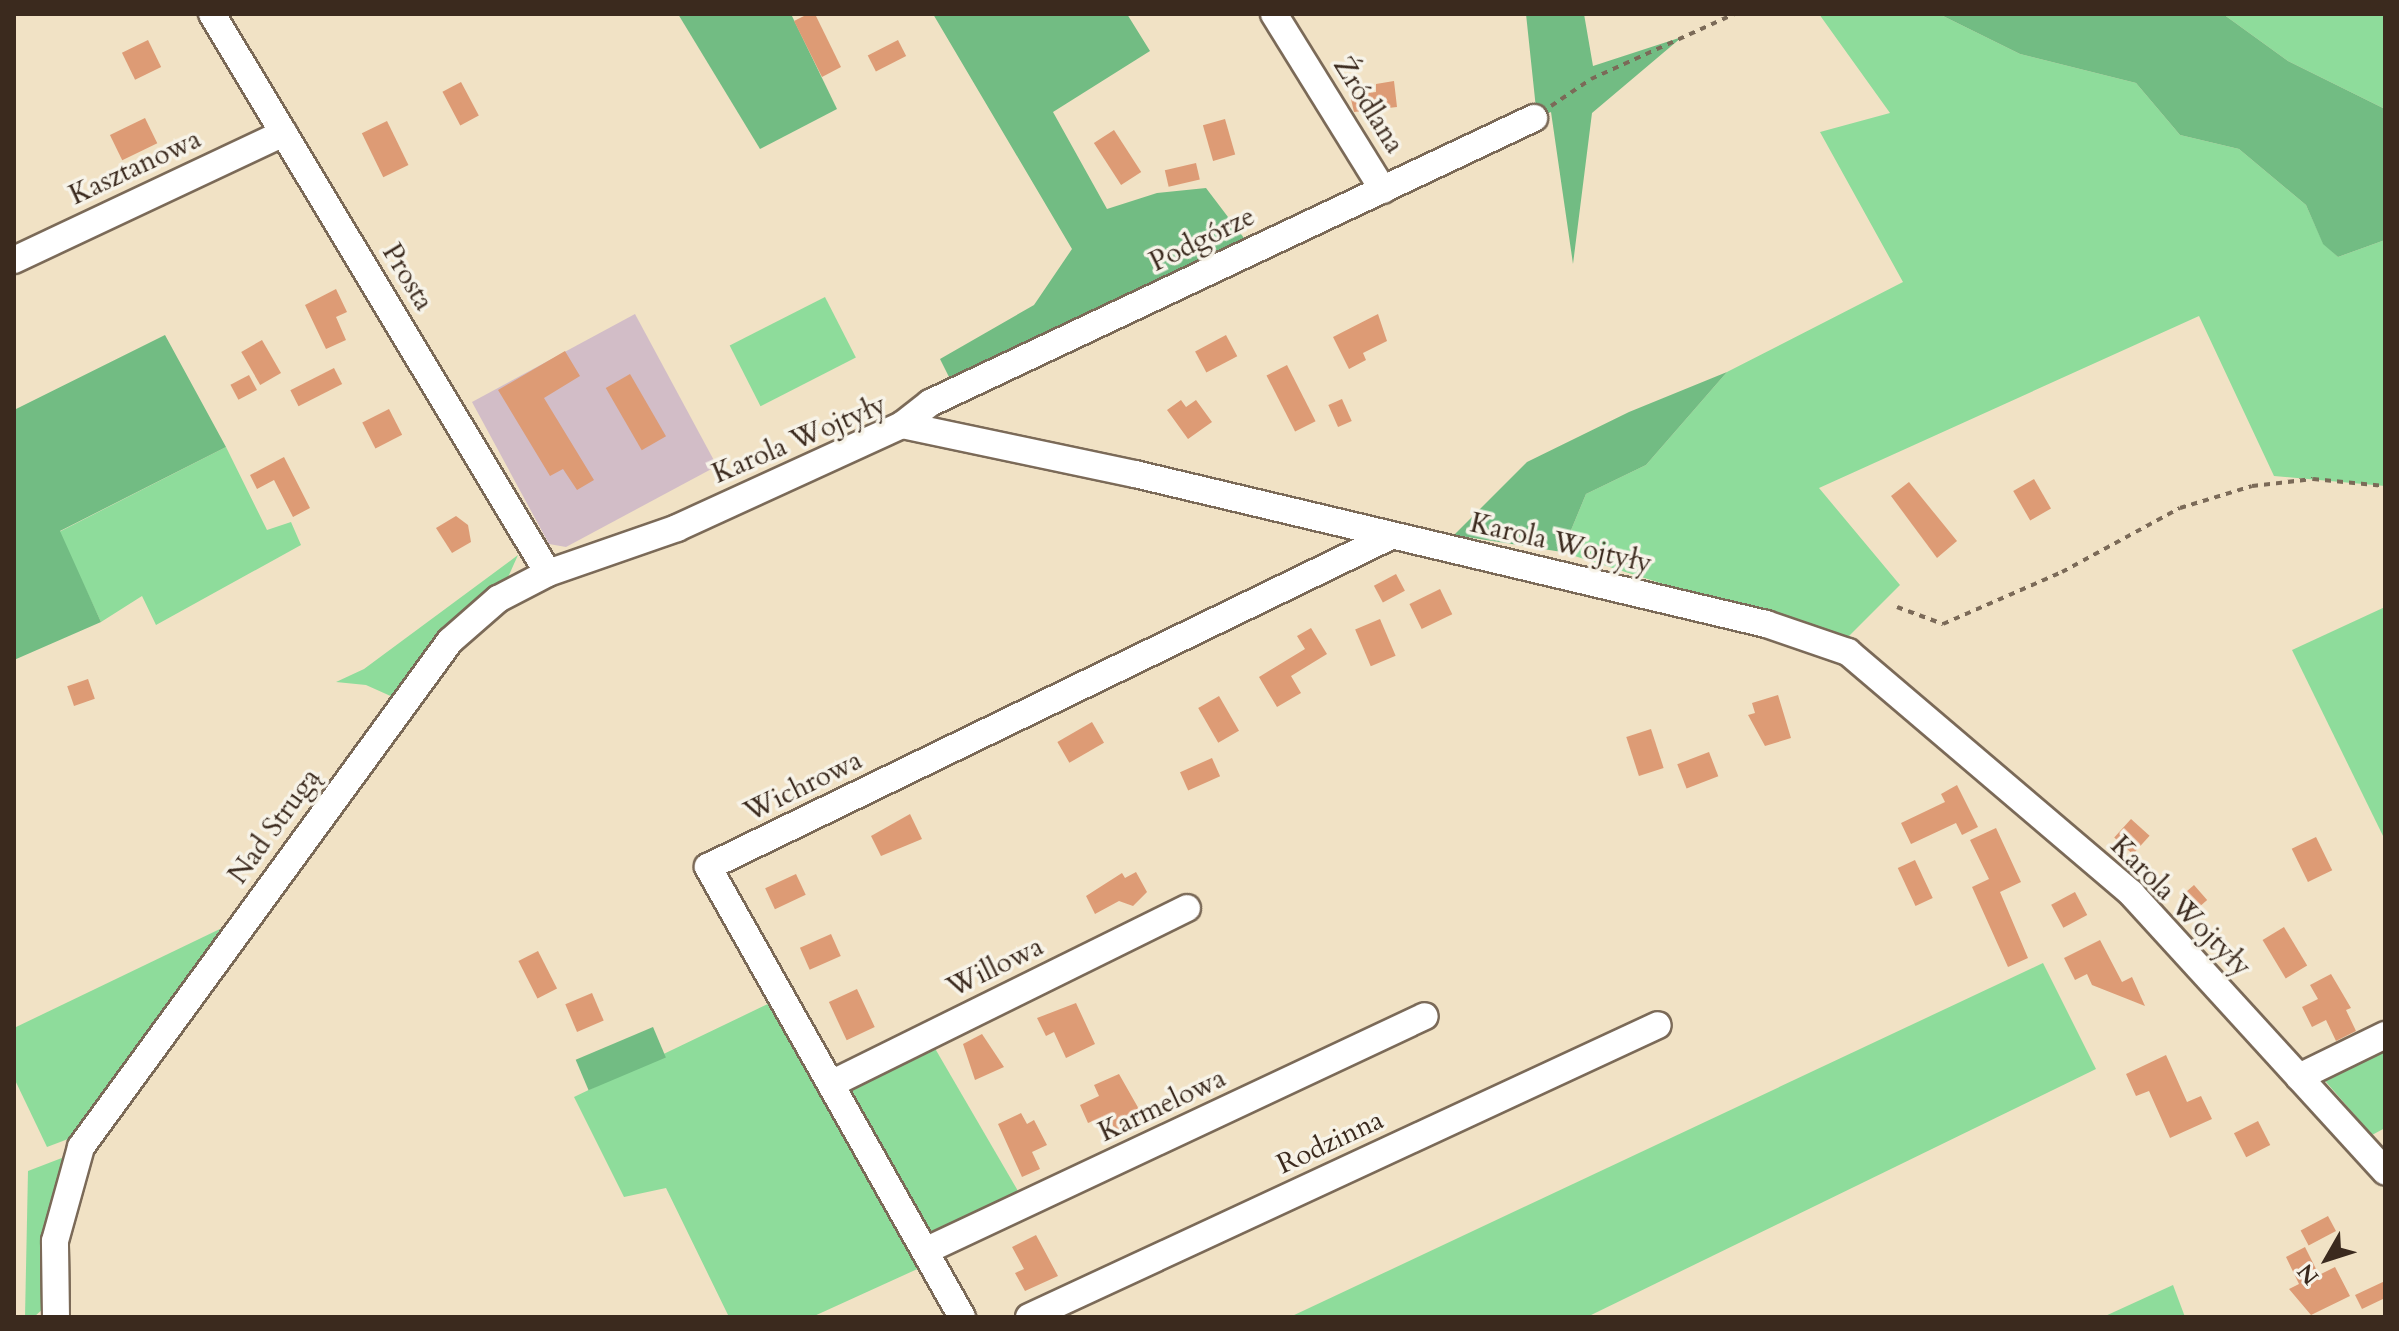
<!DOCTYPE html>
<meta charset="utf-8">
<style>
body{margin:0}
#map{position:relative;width:2399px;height:1331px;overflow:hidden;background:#f1e2c5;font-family:Cardo,serif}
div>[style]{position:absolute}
.industrial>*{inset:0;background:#d2bdc7}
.green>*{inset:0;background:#8edc9b;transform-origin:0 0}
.forest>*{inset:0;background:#72bc83;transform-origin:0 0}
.building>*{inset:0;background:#dd9b75;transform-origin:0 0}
.path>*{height:4px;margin-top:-2px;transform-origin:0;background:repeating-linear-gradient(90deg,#7b6a58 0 6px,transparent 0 12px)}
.roads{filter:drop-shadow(2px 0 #7b6a58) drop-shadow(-2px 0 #7b6a58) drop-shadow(0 2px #7b6a58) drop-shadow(0 -2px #7b6a58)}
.minor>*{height:26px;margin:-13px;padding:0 13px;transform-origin:13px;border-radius:13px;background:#fff}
span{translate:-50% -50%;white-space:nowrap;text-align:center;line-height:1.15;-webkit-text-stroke:7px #f7f3e8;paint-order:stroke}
.street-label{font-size:28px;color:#3b2a1e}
.frame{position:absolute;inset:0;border:16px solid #3b2a1e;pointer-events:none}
.north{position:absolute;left:2287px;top:1219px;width:80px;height:80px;-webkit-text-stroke:6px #f7f3e8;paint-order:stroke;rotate:231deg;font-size:22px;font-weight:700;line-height:32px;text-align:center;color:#3b2a1e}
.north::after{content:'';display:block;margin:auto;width:28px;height:36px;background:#3b2a1e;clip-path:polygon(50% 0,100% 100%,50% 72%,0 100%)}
</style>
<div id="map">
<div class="industrial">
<div style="clip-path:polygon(635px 314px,717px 466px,566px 547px,549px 544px,472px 402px)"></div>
</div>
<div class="green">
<div style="clip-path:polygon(1819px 14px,1939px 14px,2020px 54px,2136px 83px,2180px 135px,2239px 149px,2306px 205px,2323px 243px,2338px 257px,2385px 240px,2385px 486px,2274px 476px,2199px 316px,1819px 488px,1900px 585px,1844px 641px,1562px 552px,1586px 494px,1646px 465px,1727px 372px,1903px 282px,1820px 132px,1890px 113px)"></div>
<div style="clip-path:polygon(2223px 14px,2385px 14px,2385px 109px,2288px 61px)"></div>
<div style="left:825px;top:297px;width:68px;height:107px;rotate:63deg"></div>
<div style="clip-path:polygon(226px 447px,267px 530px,291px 522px,301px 545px,156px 625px,142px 596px,101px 622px,59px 532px)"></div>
<div style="clip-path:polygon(518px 555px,505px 584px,395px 698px,366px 685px,336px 682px,364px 669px)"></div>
<div style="clip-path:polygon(2385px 607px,2385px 840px,2292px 650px)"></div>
<div style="clip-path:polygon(222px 928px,76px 1136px,47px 1147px,14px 1078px,14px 1028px)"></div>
<div style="clip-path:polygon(2043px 963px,2096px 1069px,1587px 1317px,1290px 1317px)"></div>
<div style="clip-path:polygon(774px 1001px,924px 1266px,812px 1317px,729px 1317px,666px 1188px,624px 1197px,574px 1097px)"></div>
<div style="clip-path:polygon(2385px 1023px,2385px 1128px,2372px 1135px,2307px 1060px)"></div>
<div style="clip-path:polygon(933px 1045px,1022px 1198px,933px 1240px,848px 1102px,848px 1087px)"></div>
<div style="clip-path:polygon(67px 1156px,45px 1307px,34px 1317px,25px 1317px,28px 1171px)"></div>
<div style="clip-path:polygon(2173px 1285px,2185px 1317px,2103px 1317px)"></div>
</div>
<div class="forest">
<div style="clip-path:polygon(678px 14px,791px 14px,837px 109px,760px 149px)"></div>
<div style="clip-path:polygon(933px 14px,1127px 14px,1150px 51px,1053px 112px,1107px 209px,1157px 193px,1206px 188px,1247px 242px,953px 385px,940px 359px,1034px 305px,1072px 249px)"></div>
<div style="clip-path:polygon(1526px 14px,1584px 14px,1593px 66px,1682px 37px,1592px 113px,1573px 264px,1551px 112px,1537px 118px)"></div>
<div style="clip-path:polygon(1939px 14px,2223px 14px,2288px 61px,2385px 109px,2385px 240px,2338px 257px,2323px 244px,2306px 205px,2239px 149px,2180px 135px,2136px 83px,2020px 54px)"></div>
<div style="clip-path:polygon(165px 335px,226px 447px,60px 531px,101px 622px,14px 660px,14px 410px)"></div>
<div style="clip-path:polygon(1727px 372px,1646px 465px,1586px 494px,1562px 552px,1454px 535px,1527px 462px,1629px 412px)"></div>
<div style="left:653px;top:1027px;width:33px;height:84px;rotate:67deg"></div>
</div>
<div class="building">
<div style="clip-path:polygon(808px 14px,815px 14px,841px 67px,822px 77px,794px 21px)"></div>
<div style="left:148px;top:40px;width:30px;height:29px;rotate:64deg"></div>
<div style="left:898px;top:40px;width:18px;height:34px;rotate:63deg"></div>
<div style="clip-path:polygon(1394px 81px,1397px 107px,1354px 112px,1350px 95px,1376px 92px,1376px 84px)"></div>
<div style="left:461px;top:82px;width:38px;height:21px;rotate:62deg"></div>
<div style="left:145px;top:118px;width:28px;height:39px;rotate:64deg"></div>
<div style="left:1225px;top:119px;width:37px;height:23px;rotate:74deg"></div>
<div style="left:387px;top:121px;width:49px;height:28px;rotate:64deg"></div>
<div style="left:1114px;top:130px;width:50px;height:24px;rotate:57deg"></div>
<div style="left:1196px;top:163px;width:17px;height:32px;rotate:77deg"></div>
<div style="clip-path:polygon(336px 289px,347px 312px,336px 317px,346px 340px,326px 349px,305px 305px)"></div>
<div style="clip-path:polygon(1378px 314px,1387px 341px,1363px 353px,1366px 360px,1349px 369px,1333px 337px)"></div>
<div style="left:1226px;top:335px;width:24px;height:35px;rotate:62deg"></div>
<div style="left:262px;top:340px;width:38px;height:24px;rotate:60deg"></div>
<div style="clip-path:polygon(565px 351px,580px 376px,544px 398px,594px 480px,577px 490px,563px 469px,550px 476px,498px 390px)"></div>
<div style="left:1287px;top:365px;width:63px;height:23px;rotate:63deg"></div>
<div style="left:334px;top:368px;width:18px;height:49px;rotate:63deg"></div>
<div style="left:630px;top:374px;width:72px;height:28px;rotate:60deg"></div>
<div style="left:249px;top:375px;width:17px;height:21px;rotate:62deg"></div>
<div style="left:1342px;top:399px;width:24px;height:15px;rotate:66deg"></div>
<div style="clip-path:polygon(1181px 400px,1186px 407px,1196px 400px,1212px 422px,1188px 439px,1167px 410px)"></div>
<div style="left:389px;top:409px;width:29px;height:30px;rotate:63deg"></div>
<div style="clip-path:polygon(284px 457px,310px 508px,293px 517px,274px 480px,257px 489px,250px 475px)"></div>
<div style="left:2034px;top:479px;width:34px;height:24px;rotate:60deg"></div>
<div style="clip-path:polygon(1909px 482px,1957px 541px,1937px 558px,1891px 496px)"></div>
<div style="clip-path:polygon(456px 516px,468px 525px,471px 542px,452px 553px,436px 528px)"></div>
<div style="left:1396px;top:574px;width:19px;height:25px;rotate:62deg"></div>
<div style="left:1440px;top:589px;width:28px;height:34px;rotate:64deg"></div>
<div style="left:1380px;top:619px;width:40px;height:27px;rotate:67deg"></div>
<div style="clip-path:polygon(1311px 628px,1327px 654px,1291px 676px,1301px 693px,1277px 707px,1259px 677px,1305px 649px,1297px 636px)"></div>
<div style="left:88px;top:679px;width:21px;height:22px;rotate:71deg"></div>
<div style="clip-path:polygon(1778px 695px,1791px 738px,1765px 746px,1748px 715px,1755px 713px,1752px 703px)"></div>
<div style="left:1219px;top:696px;width:40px;height:24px;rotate:60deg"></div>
<div style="left:1092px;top:722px;width:24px;height:40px;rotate:60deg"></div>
<div style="left:1651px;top:729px;width:41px;height:26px;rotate:72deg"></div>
<div style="left:1709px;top:752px;width:26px;height:34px;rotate:69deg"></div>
<div style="left:1212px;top:758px;width:20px;height:35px;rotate:66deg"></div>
<div style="clip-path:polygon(1957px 785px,1978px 827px,1962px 835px,1956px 823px,1911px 844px,1901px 823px,1945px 802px,1941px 794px)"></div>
<div style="clip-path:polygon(910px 814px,922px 839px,881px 856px,871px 836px)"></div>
<div style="left:2131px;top:819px;width:25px;height:25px;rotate:42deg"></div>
<div style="clip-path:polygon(1996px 828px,2021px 882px,2000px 892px,2028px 958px,2008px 967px,1972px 887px,1989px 879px,1970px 840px)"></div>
<div style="left:2316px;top:837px;width:37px;height:27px;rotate:64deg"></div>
<div style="left:1915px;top:860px;width:42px;height:19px;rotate:65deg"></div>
<div style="clip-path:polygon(1136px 872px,1147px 892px,1133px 906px,1119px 901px,1095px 914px,1086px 896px,1122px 873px,1125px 878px)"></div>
<div style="left:796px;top:874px;width:23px;height:34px;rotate:65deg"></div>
<div style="left:2194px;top:885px;width:20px;height:19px;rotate:49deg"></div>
<div style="left:2075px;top:892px;width:26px;height:27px;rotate:62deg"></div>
<div style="left:2284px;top:927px;width:45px;height:25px;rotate:59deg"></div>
<div style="left:831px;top:934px;width:24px;height:34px;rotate:66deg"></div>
<div style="clip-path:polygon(2100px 940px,2122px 982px,2132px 977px,2145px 1006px,2092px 985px,2087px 974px,2075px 980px,2064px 958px)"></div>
<div style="left:538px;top:951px;width:42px;height:22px;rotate:63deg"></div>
<div style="clip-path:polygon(2331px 974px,2351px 1008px,2346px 1010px,2356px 1031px,2336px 1041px,2326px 1020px,2312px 1027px,2302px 1007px,2318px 999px,2310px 985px)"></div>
<div style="left:857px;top:989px;width:42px;height:31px;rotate:65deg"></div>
<div style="left:592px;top:993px;width:30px;height:29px;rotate:67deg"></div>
<div style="clip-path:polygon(1076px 1003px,1095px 1044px,1066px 1058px,1054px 1032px,1046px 1036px,1037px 1018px)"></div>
<div style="clip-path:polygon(982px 1034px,1004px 1067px,975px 1080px,963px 1044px)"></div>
<div style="clip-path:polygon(2166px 1055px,2187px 1102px,2201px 1096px,2212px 1119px,2170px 1138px,2149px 1091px,2136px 1096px,2126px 1074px)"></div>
<div style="clip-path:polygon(1119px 1074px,1144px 1118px,1117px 1134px,1108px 1115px,1088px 1123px,1080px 1105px,1099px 1096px,1094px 1085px)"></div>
<div style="clip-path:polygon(1021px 1113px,1027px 1124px,1034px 1120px,1047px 1145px,1032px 1152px,1040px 1169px,1022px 1177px,998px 1124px)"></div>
<div style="left:2258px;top:1121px;width:27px;height:27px;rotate:63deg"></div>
<div style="left:2328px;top:1216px;width:17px;height:31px;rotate:62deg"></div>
<div style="clip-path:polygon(1036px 1235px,1058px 1276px,1025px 1291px,1015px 1273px,1024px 1269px,1012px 1247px)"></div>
<div style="clip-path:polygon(2305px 1247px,2319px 1275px,2335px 1267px,2350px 1296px,2311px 1315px,2289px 1289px,2299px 1284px,2286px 1257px)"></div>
<div style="clip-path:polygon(2385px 1281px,2385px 1298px,2362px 1309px,2355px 1295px)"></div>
</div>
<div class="path">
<div style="left:1551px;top:106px;width:48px;rotate:-34deg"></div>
<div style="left:1591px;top:79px;width:157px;rotate:-24.4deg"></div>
<div style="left:1897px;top:607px;width:49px;rotate:20.3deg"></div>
<div style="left:1943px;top:624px;width:130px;rotate:-23.6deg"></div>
<div style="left:2062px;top:572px;width:134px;rotate:-28.5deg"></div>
<div style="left:2180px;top:508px;width:75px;rotate:-17deg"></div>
<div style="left:2252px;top:486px;width:61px;rotate:-6.5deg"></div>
<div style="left:2313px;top:479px;width:72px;rotate:5.6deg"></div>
</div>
<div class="roads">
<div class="minor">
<div style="left:212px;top:14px;width:652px;rotate:58.99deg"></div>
<div style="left:1274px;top:14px;width:207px;rotate:58.2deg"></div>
<div style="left:14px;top:260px;width:298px;rotate:-25.2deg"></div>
<div style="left:902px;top:425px;width:36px;rotate:-38deg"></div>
<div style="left:930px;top:403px;width:668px;rotate:-25.26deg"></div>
<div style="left:2299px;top:1077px;width:96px;rotate:-26deg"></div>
<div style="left:831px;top:1084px;width:397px;rotate:-26.3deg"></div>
<div style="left:925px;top:1251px;width:552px;rotate:-25.17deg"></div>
<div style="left:56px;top:1317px;width:76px;rotate:-90.8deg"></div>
<div style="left:55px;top:1241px;width:98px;rotate:-74.5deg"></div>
<div style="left:81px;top:1147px;width:626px;rotate:-53.9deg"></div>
<div style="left:450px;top:641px;width:64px;rotate:-41.2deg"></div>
<div style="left:498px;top:599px;width:56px;rotate:-27.5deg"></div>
<div style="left:548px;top:573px;width:137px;rotate:-19.2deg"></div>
<div style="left:677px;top:528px;width:247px;rotate:-24.6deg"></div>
<div style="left:902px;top:425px;width:238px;rotate:11.9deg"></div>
<div style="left:1135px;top:474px;width:649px;rotate:13.37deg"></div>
<div style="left:1766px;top:624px;width:87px;rotate:18.9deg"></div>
<div style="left:1848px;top:652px;width:372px;rotate:40.4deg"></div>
<div style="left:2131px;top:893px;width:377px;rotate:47.6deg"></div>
<div style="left:962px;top:1317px;width:517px;rotate:-119.44deg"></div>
<div style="left:708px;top:867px;width:759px;rotate:-25.86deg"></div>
<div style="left:1029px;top:1317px;width:693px;rotate:-24.9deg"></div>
</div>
</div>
<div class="street-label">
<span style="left:1369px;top:105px;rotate:58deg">Źródlana</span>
<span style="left:135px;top:167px;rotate:-25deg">Kasztanowa</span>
<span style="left:1202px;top:239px;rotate:-26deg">Podgórze</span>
<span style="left:408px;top:277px;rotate:59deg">Prosta</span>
<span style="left:799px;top:439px;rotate:-23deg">Karola Wojtyły</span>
<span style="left:1561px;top:543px;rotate:13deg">Karola Wojtyły</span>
<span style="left:803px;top:786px;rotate:-26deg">Wichrowa</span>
<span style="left:274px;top:826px;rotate:-54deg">Nad Strugą</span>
<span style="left:2181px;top:906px;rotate:45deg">Karola Wojtyły</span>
<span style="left:995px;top:967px;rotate:-26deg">Willowa</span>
<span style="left:1162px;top:1105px;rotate:-25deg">Karmelowa</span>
<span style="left:1330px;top:1142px;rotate:-25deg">Rodzinna</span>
</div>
<div class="frame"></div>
<div class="north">N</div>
</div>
